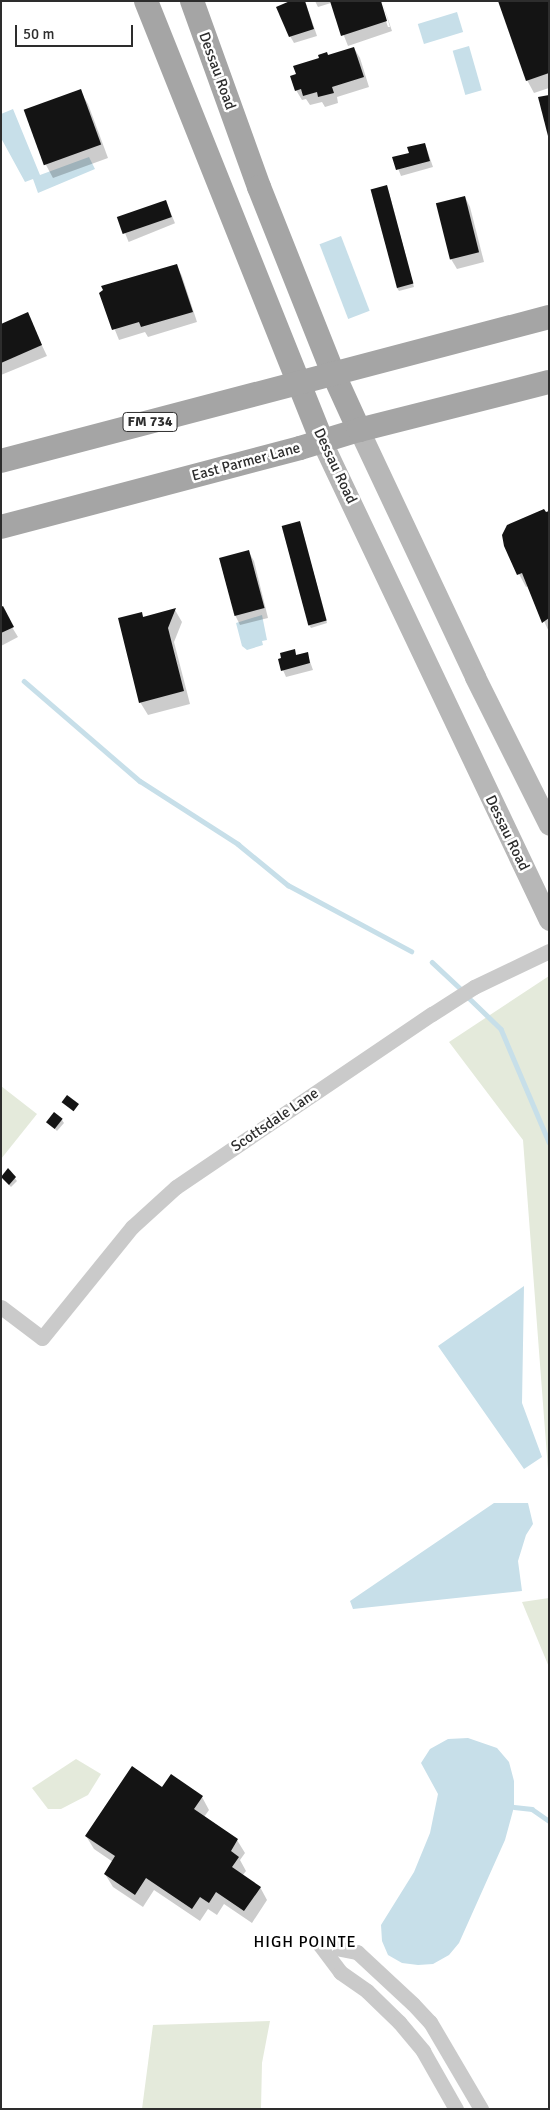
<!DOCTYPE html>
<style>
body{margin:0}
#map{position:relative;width:550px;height:2110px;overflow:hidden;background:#fff;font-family:Signika,sans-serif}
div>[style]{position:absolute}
.green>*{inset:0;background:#e4eadb}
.water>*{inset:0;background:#c7dfe9;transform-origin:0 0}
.shadow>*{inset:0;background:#0003;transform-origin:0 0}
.stream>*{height:4.5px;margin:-2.25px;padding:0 2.25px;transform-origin:2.25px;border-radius:2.25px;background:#c7dfe9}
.building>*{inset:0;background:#141414;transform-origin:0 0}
.street>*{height:15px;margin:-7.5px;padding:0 7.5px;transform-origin:7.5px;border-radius:7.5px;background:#cacaca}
.secondary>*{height:21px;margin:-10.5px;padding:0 10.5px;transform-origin:10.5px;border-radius:10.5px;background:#b7b7b7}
.primary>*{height:24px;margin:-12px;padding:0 12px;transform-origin:12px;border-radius:12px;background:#a5a5a5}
span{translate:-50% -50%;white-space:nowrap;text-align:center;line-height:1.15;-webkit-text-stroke:5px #fff;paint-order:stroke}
.shield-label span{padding:1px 4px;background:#fff;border:1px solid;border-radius:4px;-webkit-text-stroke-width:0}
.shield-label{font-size:14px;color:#2d2d2d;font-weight:700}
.street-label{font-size:15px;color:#2d2d2d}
.neighbourhood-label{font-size:16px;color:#000;letter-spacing:1px}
.frame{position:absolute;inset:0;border:2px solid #2d2d2d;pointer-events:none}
.scale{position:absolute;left:15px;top:25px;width:118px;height:22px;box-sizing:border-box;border:2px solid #2d2d2d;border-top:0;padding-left:6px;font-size:15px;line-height:18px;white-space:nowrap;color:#2d2d2d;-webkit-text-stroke:4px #fff;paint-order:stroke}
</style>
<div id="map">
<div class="green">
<div style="clip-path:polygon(549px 976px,549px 1483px,523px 1140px,449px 1042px)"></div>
<div style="clip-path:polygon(1px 1086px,37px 1114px,1px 1159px)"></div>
<div style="clip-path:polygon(549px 1598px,549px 1667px,522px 1602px)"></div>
<div style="clip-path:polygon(76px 1759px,101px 1774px,88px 1795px,61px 1809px,48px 1809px,32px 1788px)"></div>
<div style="clip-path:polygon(270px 2021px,262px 2063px,261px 2109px,142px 2109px,153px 2025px)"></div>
</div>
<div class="water">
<div style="left:457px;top:12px;width:21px;height:41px;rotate:73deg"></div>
<div style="left:469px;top:46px;width:46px;height:17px;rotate:74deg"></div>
<div style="clip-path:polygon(13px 109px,40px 175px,89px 157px,95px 169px,38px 193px,33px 179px,25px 182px,1px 138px,1px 114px)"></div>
<div style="left:341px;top:236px;width:80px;height:23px;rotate:69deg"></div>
<div style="clip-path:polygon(262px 615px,267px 640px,262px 641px,263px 645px,247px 650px,242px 646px,236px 623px)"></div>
<div style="clip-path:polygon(524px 1286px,522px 1403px,542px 1457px,524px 1469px,438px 1346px)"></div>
<div style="clip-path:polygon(494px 1503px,528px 1503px,533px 1524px,526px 1535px,518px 1561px,522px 1591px,353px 1609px,350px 1601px)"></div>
<div style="clip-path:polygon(468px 1738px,497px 1748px,509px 1762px,514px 1781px,514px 1807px,505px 1840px,459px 1943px,449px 1955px,433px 1964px,418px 1965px,402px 1963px,388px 1955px,382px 1941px,381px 1925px,414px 1872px,430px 1833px,438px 1794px,421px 1763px,430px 1749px,448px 1739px)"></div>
</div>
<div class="shadow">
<div style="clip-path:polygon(305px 1px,317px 36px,294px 43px,290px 36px)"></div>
<div style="clip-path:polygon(315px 1px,379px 1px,388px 27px,390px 27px,382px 1px,392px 31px,348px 46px,331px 3px,318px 7px)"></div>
<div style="clip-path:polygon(549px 1px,549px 88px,534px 93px,527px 80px)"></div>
<div style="clip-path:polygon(354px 48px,360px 58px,369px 87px,337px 97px,338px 103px,325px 107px,322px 102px,310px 105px,306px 99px,302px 100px,296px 90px,328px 56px)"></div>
<div style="clip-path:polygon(80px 91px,88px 104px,108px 158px,53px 178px,46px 165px)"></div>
<div style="clip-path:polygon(425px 144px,433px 167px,401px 176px,394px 158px,410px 154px)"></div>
<div style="clip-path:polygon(388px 189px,414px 287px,399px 291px,397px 288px)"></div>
<div style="clip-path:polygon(465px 197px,470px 207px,484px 262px,457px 269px,451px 259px)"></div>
<div style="left:166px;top:201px;width:24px;height:50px;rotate:68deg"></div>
<div style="clip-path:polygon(177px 266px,182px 276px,197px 322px,148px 337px,145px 332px,119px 340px,100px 293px)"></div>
<div style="clip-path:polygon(27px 314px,47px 356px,1px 375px,1px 325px)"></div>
<div style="clip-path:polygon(549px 512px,549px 632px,528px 586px,526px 587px,519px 574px,545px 513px)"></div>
<div style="clip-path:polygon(301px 526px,327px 623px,311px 628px,309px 625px)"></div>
<div style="clip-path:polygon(248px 551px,254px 561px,268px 618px,240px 625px,235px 615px)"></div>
<div style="clip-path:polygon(1px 609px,18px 637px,1px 646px)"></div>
<div style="clip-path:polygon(175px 610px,182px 622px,174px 642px,190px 704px,148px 715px,140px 702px,141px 613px,144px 618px)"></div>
<div style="clip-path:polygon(294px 650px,297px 656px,307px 653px,313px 670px,286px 677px,283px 670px)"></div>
<div style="clip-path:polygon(62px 1120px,64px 1123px,57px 1131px,48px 1122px)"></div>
<div style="clip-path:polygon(8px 1170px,17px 1181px,11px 1187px,3px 1179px)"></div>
<div style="clip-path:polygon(163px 1788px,202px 1797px,209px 1810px,204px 1817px,237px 1840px,245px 1853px,240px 1860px,246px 1871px,242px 1876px,260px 1887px,267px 1900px,252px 1923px,224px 1904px,217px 1915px,208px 1909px,200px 1921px,154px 1890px,143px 1907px,113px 1887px,105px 1874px,113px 1862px,94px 1849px,86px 1836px)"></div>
</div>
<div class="stream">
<div style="left:24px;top:681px;width:153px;rotate:40.8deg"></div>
<div style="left:140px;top:781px;width:117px;rotate:32.7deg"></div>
<div style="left:238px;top:844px;width:65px;rotate:39.4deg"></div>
<div style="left:288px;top:885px;width:140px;rotate:28.2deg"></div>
<div style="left:432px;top:962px;width:41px;rotate:43deg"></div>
<div style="left:467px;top:996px;width:47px;rotate:44.1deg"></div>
<div style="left:501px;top:1029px;width:123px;rotate:67deg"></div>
<div style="left:514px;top:1807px;width:18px;rotate:6deg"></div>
<div style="left:532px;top:1809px;width:21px;rotate:35deg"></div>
</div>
<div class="building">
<div style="clip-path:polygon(290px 1px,305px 1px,314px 29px,289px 37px,276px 7px)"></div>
<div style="clip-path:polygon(330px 1px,381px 1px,387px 21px,341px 36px)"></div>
<div style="clip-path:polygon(498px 1px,549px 1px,549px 73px,526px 81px)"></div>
<div style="clip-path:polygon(354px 47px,364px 77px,332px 87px,334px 93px,318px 97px,317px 92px,303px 96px,301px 89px,295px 91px,290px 76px,296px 74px,293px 66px,319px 58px,318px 55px,327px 52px,328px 55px)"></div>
<div style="left:81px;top:89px;width:59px;height:61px;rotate:70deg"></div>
<div style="clip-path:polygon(549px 95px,549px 136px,548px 136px,538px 97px)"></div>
<div style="clip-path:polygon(425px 143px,430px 161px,396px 170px,392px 157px,409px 153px,407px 147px)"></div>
<div style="left:387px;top:185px;width:102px;height:17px;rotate:75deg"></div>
<div style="left:465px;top:196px;width:58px;height:30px;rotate:76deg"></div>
<div style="left:166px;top:200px;width:18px;height:52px;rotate:71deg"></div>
<div style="clip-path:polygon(177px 264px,193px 312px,141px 327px,139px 322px,112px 330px,99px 293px,103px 290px,101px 286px)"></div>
<div style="clip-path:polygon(28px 312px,42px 345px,1px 363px,1px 324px)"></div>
<div style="clip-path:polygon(544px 509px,546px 512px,549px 511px,549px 618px,542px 623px,522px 573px,517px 575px,504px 546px,502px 535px,507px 525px)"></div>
<div style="left:300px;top:521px;width:103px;height:19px;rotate:75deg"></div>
<div style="left:249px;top:550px;width:60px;height:31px;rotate:75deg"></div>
<div style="clip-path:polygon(3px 606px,14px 627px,1px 633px,1px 607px)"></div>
<div style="clip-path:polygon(176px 608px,168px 628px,184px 691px,139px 703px,118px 618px,142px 612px,143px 617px)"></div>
<div style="clip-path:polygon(295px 649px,296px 655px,308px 652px,310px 663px,281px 671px,278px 659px,281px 658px,280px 653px)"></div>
<div style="left:67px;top:1095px;width:15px;height:9px;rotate:37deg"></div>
<div style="left:54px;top:1112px;width:11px;height:13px;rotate:38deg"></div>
<div style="clip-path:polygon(8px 1168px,16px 1177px,9px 1185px,1px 1177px)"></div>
<div style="clip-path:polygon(132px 1766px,162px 1787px,171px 1774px,203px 1796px,194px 1809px,238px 1839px,231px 1851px,239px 1857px,232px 1867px,261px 1887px,244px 1911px,216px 1892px,209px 1903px,200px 1897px,192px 1909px,146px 1878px,135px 1895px,104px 1874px,115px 1856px,85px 1836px)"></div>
</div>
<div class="street">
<div style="left:1px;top:1307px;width:51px;rotate:37.1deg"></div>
<div style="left:42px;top:1338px;width:143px;rotate:-51deg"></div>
<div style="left:132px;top:1227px;width:59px;rotate:-42.3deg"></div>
<div style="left:176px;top:1187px;width:309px;rotate:-34.1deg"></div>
<div style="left:432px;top:1014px;width:50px;rotate:-32.7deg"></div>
<div style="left:474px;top:987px;width:83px;rotate:-25.6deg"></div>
<div style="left:320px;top:1945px;width:38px;rotate:11deg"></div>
<div style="left:357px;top:1952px;width:76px;rotate:42.9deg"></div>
<div style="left:413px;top:2004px;width:25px;rotate:47deg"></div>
<div style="left:430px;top:2022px;width:101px;rotate:59.6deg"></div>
<div style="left:320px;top:1945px;width:34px;rotate:53deg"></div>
<div style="left:340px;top:1972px;width:33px;rotate:35deg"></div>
<div style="left:367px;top:1991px;width:45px;rotate:44.1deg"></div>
<div style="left:399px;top:2022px;width:38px;rotate:50deg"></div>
<div style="left:423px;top:2051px;width:67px;rotate:60.4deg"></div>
</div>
<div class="secondary">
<div style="left:359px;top:430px;width:273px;rotate:64.8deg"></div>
<div style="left:475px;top:677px;width:165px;rotate:63.4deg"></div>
<div style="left:322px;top:442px;width:529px;rotate:64.6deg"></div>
</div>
<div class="primary">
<div style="left:146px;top:1px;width:475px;rotate:68.2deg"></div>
<div style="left:192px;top:1px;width:198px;rotate:70.2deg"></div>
<div style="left:259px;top:187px;width:200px;rotate:68.3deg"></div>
<div style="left:333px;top:373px;width:63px;rotate:65.5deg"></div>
<div style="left:1px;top:461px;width:567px;rotate:-14.72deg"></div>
<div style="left:1px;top:527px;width:309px;rotate:-14.8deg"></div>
<div style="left:300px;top:448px;width:62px;rotate:-17deg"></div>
<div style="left:359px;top:430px;width:196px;rotate:-14.2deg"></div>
</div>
<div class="shield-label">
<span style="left:150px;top:422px">FM 734</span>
</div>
<div class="street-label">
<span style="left:217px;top:71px;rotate:70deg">Dessau Road</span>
<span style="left:246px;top:462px;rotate:-15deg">East Parmer Lane</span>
<span style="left:335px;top:466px;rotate:65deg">Dessau Road</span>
<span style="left:507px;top:833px;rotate:64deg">Dessau Road</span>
<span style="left:275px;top:1120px;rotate:-34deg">Scottsdale Lane</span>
</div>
<div class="neighbourhood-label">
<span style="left:305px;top:1942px">HIGH POINTE</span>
</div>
<div class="frame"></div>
<div class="scale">50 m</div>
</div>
